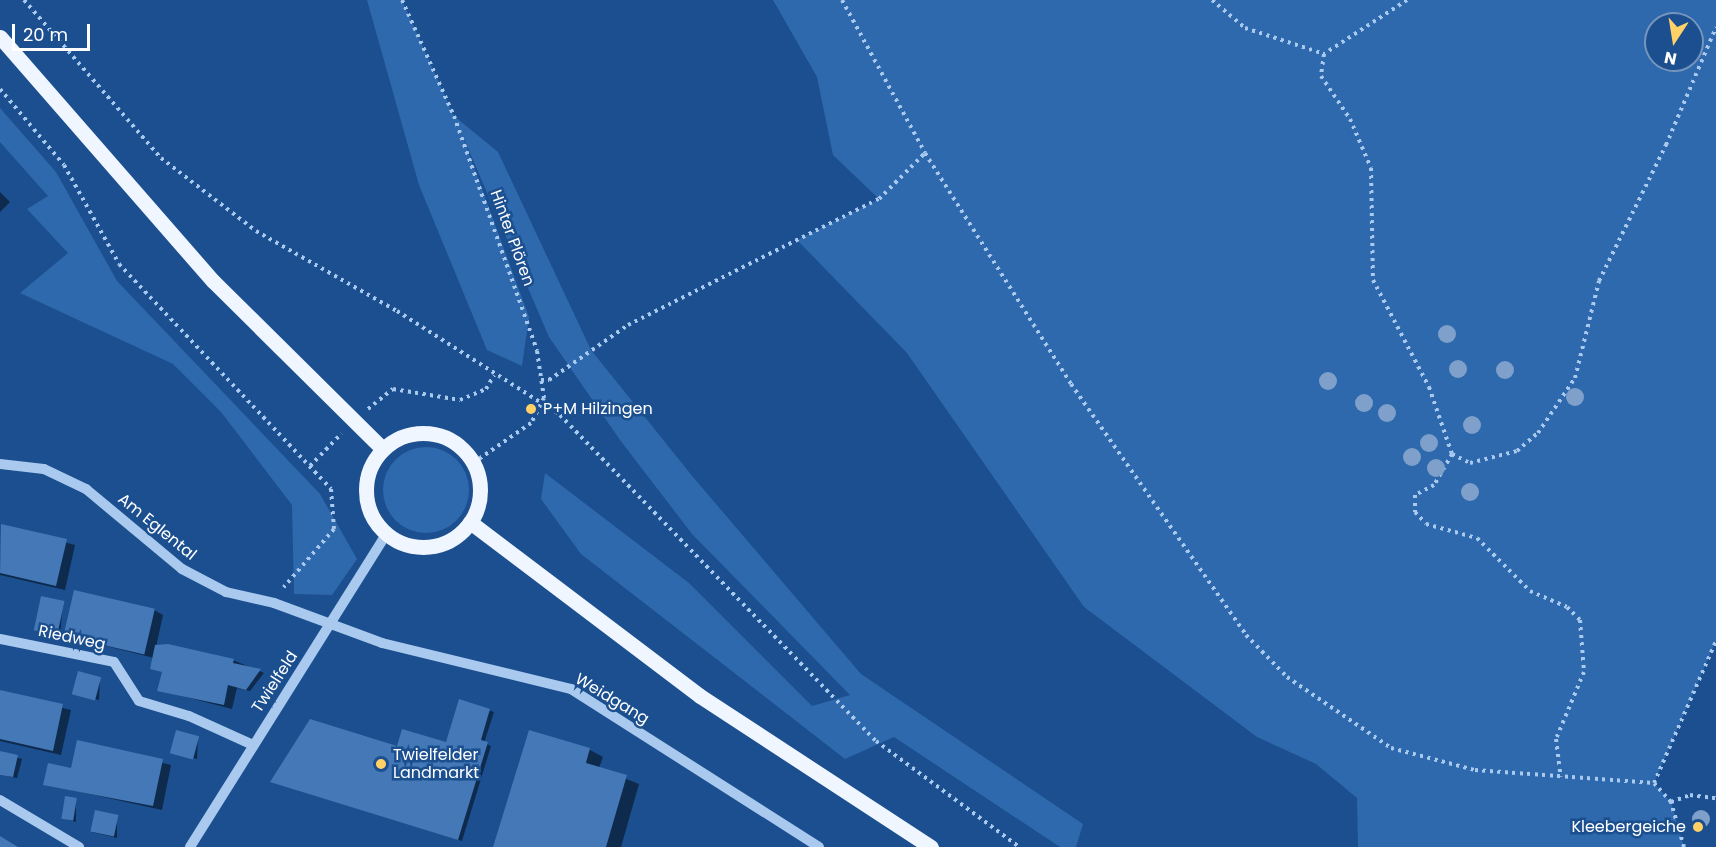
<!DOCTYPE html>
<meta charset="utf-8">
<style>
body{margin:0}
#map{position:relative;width:1716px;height:847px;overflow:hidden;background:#1b4f8f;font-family:Poppins,sans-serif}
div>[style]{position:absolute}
.green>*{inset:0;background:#2e69ad}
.round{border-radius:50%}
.shadow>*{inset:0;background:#0007}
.building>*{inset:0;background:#4478b7;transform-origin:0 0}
.path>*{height:4px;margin-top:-2px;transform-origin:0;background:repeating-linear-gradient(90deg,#a9c9ee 0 3px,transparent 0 7.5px)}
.minor>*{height:10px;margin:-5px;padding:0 5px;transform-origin:5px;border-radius:5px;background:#a9c9ee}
.major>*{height:15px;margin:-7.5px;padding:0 7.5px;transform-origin:7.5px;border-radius:7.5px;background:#f0f6ff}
.major>.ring{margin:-7.5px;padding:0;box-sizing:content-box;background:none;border:15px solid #f0f6ff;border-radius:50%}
.trees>*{width:18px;height:18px;margin:-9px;border-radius:50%;background:#7ea0ca}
.dots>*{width:16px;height:16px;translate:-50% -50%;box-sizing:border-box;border:3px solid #1b4f8f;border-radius:50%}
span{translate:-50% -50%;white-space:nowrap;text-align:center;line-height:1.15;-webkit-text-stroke:5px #1b4f8f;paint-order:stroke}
.street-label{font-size:16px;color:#fff}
.poi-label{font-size:16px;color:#fff}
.left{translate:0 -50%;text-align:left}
.right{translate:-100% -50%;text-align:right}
.north{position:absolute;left:1644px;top:12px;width:60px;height:60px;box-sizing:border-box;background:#1b4f8f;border:2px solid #7695bc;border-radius:50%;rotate:192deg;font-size:16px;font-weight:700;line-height:24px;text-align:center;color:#fff}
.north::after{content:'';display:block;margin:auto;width:21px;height:27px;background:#ffd166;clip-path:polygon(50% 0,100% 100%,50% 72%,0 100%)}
.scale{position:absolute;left:12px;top:24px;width:78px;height:27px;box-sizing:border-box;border:3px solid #fff;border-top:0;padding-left:8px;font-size:18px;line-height:21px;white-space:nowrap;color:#fff;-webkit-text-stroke:4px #1b4f8f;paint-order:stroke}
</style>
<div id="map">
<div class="green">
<div style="clip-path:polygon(367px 0,402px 0,454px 116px,498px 152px,591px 350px,693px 477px,861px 674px,1083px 824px,1076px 847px,1060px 847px,894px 737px,845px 759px,581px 554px,541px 499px,545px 473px,689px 583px,812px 706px,850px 695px,692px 534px,620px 440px,549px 337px,461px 132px,529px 317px,522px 366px,487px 350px,419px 185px)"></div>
<div style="clip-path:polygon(evenodd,773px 0,1716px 0,1716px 641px,1654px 783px,1671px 802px,1684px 847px,1358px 847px,1357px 798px,1316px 764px,1257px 737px,1084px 607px,907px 353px,797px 240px,879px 199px,833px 155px,817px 77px,773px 0,1656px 24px,1692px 24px,1692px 60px,1656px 60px,1656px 24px)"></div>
<div style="clip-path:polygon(0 108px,56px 172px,117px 281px,320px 494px,357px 559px,332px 595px,294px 594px,292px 505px,221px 412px,173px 364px,20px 293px,68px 253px,27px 209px,48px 196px,0 142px)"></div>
<div class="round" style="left:383px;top:447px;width:86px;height:86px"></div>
</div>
<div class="shadow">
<div style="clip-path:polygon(0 192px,10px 202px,0 212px)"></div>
<div style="clip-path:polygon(2px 526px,75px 545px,65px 590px,0 575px)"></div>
<div style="clip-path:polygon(63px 602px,60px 636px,35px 629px)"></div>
<div style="clip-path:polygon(154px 610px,163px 615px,156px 647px,233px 660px,264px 673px,250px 691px,237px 688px,232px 709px,159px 690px,163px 672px,151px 668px,154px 658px,66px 636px)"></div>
<div style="clip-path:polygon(100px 678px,99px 700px,79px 695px)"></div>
<div style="clip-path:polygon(0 692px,71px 710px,61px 755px,0 741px)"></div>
<div style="clip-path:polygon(460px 701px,494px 712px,484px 743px,491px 746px,462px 841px,275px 783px,398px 748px,447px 744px)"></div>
<div style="clip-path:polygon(530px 732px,590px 750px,603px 757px,599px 768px,639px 784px,621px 847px,495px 847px)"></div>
<div style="clip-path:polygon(198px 737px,197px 759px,177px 754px)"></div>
<div style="clip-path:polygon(78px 742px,171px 765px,162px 810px,45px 784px,72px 770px)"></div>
<div style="clip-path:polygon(0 753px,22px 759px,17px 778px,0 775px)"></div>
<div style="clip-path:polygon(76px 799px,76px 822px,62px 817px)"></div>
<div style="clip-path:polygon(117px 816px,117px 838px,92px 832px)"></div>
</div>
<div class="building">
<div style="clip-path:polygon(1px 524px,67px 539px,56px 586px,0 573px)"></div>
<div style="left:74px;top:590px;width:83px;height:47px;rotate:13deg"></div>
<div style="left:41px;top:596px;width:24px;height:35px;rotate:12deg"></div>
<div style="clip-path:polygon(168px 644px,234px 659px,233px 663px,261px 669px,246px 690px,228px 685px,224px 705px,157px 691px,162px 672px,150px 669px,155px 645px)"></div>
<div style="left:78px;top:671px;width:24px;height:24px;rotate:15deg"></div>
<div style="clip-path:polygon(0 690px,63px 704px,53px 751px,0 739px)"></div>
<div style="clip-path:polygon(459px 699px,490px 709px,481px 740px,488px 742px,458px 840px,270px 782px,310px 719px,397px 746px,402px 729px,446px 742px)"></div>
<div style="left:176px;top:730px;width:24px;height:24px;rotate:15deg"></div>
<div style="clip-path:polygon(529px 730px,590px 748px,586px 763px,627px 775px,606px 847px,493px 847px)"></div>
<div style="clip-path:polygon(77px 740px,163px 759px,153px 806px,43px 785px,48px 763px,71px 768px)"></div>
<div style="clip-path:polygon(0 751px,18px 755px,13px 777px,0 775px)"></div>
<div style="left:65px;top:796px;width:12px;height:23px;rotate:9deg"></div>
<div style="left:95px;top:810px;width:24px;height:22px;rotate:12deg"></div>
<div style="clip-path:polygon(0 836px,18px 847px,0 847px)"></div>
</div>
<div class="path">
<div style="left:24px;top:0;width:209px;rotate:49.1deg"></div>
<div style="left:161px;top:158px;width:120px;rotate:37.5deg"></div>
<div style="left:256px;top:231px;width:162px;rotate:29.6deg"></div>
<div style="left:397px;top:311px;width:193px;rotate:32.5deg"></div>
<div style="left:560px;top:415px;width:454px;rotate:45.9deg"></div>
<div style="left:876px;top:741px;width:178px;rotate:36.5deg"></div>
<div style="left:402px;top:0;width:127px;rotate:65.9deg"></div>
<div style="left:454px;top:116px;width:249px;rotate:70.5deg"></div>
<div style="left:537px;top:351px;width:48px;rotate:81.5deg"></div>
<div style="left:544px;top:398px;width:28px;rotate:117deg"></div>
<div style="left:531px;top:423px;width:70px;rotate:145.4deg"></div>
<div style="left:842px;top:0;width:174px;rotate:61.5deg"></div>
<div style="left:925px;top:153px;width:273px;rotate:57.7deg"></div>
<div style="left:1071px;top:384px;width:306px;rotate:55.1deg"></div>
<div style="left:1246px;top:635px;width:59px;rotate:45.7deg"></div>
<div style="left:1287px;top:677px;width:126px;rotate:34.3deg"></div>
<div style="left:1391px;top:748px;width:87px;rotate:14.7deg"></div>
<div style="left:1475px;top:770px;width:179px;rotate:4.2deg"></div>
<div style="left:1212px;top:0;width:43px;rotate:40.3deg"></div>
<div style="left:1245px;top:28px;width:83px;rotate:18.2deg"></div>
<div style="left:1407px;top:0;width:99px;rotate:147deg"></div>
<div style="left:1324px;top:54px;width:22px;rotate:98deg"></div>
<div style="left:1321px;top:76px;width:52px;rotate:56deg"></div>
<div style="left:1350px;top:119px;width:53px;rotate:66.8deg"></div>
<div style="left:1371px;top:168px;width:112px;rotate:89deg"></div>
<div style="left:1373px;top:280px;width:121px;rotate:62.4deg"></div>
<div style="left:1429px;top:387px;width:71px;rotate:71.1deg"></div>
<div style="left:1452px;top:454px;width:20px;rotate:27deg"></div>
<div style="left:1470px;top:463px;width:49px;rotate:-14.3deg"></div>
<div style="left:1517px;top:451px;width:28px;rotate:-41deg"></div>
<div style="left:1538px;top:433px;width:66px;rotate:-56.1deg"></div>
<div style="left:1575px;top:378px;width:100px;rotate:-76.1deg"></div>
<div style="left:1599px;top:281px;width:152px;rotate:-63.8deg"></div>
<div style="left:1666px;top:145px;width:128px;rotate:-67deg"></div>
<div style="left:0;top:89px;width:99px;rotate:49.9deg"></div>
<div style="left:64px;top:165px;width:113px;rotate:60.9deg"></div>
<div style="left:119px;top:264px;width:309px;rotate:46.7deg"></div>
<div style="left:331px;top:489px;width:40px;rotate:85.7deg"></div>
<div style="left:334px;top:529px;width:77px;rotate:130.8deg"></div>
<div style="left:541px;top:380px;width:8px"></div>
<div style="left:549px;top:380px;width:96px;rotate:-34.8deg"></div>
<div style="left:628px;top:325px;width:281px;rotate:-26.7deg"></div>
<div style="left:879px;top:199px;width:65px;rotate:-45deg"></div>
<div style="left:368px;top:409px;width:32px;rotate:-39deg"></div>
<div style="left:393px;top:389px;width:68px;rotate:9.3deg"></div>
<div style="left:460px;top:400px;width:28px;rotate:-23deg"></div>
<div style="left:486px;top:389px;width:16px;rotate:-60deg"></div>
<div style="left:1452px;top:454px;width:36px;rotate:120deg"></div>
<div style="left:1434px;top:485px;width:21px;rotate:152deg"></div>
<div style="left:1415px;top:495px;width:17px;rotate:90deg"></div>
<div style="left:1415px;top:512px;width:16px;rotate:47deg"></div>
<div style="left:1426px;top:524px;width:53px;rotate:15.4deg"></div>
<div style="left:1477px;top:538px;width:75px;rotate:45deg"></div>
<div style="left:1530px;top:591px;width:40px;rotate:23.4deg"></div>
<div style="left:1567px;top:607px;width:18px;rotate:45deg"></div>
<div style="left:1580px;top:620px;width:52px;rotate:85.6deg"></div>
<div style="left:1584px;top:672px;width:73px;rotate:112.7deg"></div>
<div style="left:1556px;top:739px;width:38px;rotate:83deg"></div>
<div style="left:310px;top:466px;width:45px;rotate:-45.9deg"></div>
<div style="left:1671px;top:802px;width:20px;rotate:-20deg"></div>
<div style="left:1690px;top:795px;width:26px;rotate:7deg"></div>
<div style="left:1684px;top:847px;width:47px;rotate:-106.1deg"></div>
<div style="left:1671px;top:802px;width:25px;rotate:-132deg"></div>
<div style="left:1654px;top:783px;width:155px;rotate:-66.4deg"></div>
</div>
<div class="minor">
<div style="left:0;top:464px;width:44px;rotate:6.5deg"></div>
<div style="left:44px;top:469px;width:47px;rotate:25.5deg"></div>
<div style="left:86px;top:489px;width:125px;rotate:39.8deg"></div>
<div style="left:182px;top:569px;width:50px;rotate:27.6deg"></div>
<div style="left:226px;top:592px;width:49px;rotate:12.9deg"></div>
<div style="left:274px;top:603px;width:115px;rotate:20.3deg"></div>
<div style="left:382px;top:643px;width:195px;rotate:13.7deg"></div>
<div style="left:571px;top:689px;width:294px;rotate:32.5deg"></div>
<div style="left:0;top:639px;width:116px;rotate:11.4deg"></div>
<div style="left:114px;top:662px;width:46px;rotate:57.3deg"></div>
<div style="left:139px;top:701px;width:52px;rotate:16.7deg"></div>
<div style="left:189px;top:716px;width:70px;rotate:24.4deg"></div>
<div style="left:0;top:800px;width:92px;rotate:30.7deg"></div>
<div style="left:190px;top:847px;width:369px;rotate:-57.9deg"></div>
</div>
<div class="major">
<div style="left:0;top:37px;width:324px;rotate:48.9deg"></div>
<div style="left:213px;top:281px;width:239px;rotate:44.7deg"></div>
<div class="ring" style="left:366px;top:433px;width:99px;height:99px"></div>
<div style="left:470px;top:522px;width:288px;rotate:37.1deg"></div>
<div style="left:700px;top:696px;width:276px;rotate:33.2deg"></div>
</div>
<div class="trees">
<div style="left:1447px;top:334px"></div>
<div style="left:1458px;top:369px"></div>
<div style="left:1505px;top:370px"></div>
<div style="left:1328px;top:381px"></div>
<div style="left:1575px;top:397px"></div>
<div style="left:1364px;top:403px"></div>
<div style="left:1387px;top:413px"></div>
<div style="left:1472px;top:425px"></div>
<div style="left:1429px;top:443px"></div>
<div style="left:1412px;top:457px"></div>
<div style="left:1436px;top:468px"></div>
<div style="left:1470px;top:492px"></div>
<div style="left:1701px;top:819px"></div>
</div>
<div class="dots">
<div style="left:531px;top:409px;background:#ffd166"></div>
<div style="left:381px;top:764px;background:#ffd166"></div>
<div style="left:1698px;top:827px;background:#ffd166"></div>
</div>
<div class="street-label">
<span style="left:512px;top:238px;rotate:70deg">Hinter Plören</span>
<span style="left:157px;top:527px;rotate:39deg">Am Eglental</span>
<span style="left:72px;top:638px;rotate:12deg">Riedweg</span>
<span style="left:275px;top:682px;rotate:-57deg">Twielfeld</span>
<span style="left:612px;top:699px;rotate:31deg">Weidgang</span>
</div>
<div class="poi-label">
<span class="left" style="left:543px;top:409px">P+M Hilzingen</span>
<span class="left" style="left:393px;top:764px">Twielfelder<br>Landmarkt</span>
<span class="right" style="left:1686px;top:827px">Kleebergeiche</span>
</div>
<div class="north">N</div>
<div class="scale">20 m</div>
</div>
